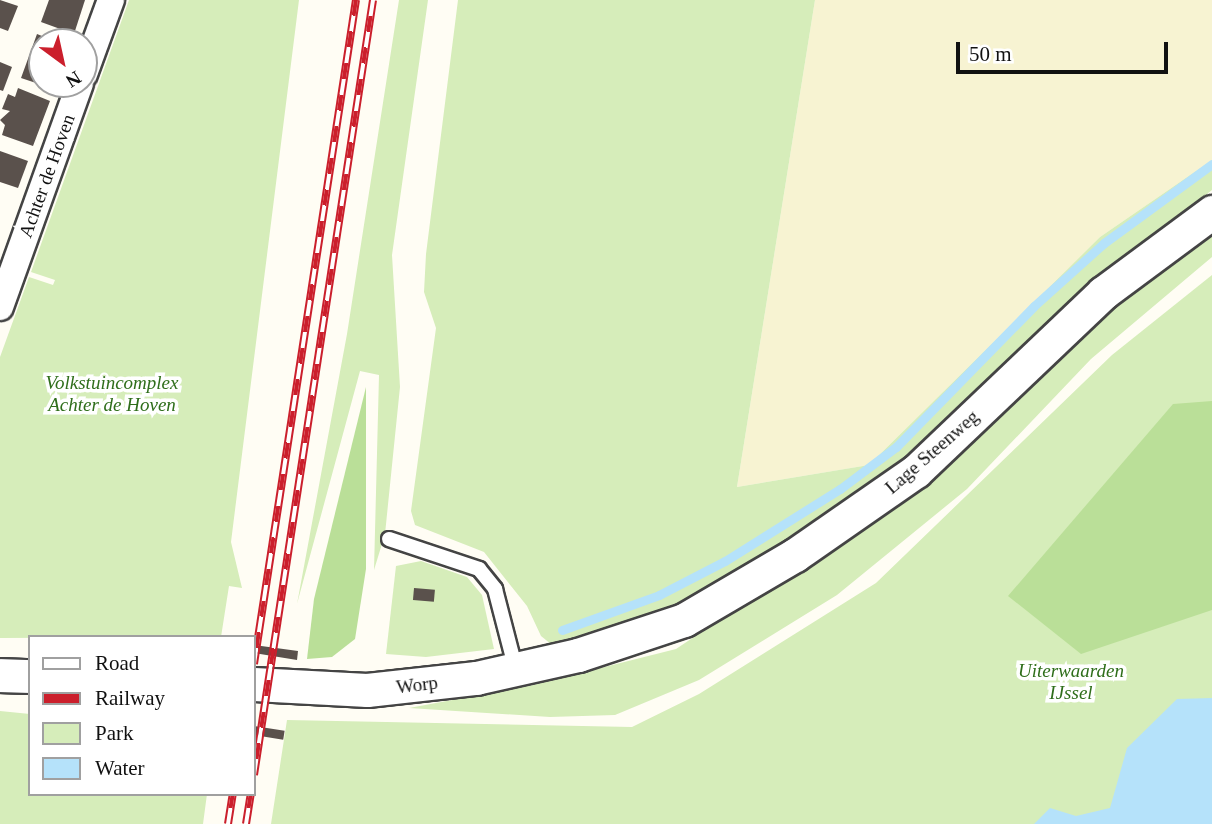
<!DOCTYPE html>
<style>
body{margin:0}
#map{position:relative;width:1212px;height:824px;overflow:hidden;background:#fffdf4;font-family:Georgia,serif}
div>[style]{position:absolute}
.farmland>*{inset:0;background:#f7f3d2}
.green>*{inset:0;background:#d6edba}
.forest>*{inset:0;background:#badf98}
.water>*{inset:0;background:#b5e2fa}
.stream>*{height:9px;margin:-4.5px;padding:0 4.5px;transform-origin:4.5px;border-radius:4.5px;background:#b5e2fa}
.building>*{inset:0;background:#5a514c;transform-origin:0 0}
.roads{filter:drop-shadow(2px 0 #444) drop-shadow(-2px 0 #444) drop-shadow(0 2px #444) drop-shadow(0 -2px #444)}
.service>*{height:14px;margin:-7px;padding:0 7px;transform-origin:7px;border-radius:7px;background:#fff}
.minor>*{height:26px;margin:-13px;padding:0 13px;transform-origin:13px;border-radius:13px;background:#fff}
.tertiary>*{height:33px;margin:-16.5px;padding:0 16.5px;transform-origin:16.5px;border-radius:16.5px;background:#fff}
.rail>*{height:8px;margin-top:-4px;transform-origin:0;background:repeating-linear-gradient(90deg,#fff 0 16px,#cb1f2c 0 32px);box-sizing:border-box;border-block:2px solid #cb1f2c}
span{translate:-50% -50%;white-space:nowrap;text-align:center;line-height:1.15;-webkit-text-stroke:7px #fff;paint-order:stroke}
.street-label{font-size:19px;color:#111}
.park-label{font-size:19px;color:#2f6e1b;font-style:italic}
.legend{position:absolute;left:28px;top:635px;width:228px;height:161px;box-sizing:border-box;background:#fff;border:2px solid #a0a0a0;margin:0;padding:9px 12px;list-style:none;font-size:21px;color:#111}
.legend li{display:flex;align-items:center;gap:14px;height:35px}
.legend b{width:35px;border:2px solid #a0a0a0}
.north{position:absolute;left:28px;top:28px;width:70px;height:70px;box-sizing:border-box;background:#fff;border:2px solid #a0a0a0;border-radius:50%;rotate:147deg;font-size:19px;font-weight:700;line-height:28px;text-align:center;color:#111}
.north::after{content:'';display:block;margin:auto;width:24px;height:32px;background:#cb1f2c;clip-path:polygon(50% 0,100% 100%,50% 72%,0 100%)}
.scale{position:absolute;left:956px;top:42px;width:212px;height:32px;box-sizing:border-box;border:4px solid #111;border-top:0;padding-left:9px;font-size:21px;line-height:24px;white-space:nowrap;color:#111;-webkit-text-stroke:5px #fff;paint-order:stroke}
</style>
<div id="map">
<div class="farmland">
<div style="clip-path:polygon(815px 0,1212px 0,1212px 160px,1100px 237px,869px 465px,737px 487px)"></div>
</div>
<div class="green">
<div style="clip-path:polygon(129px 0,299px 0,231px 542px,242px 588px,229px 586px,221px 637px,0 638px,0 357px,29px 277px,53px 285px,55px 280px,31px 272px)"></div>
<div style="clip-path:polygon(399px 0,428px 0,392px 255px,400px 387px,385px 534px,374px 570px,379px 375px,360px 371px,297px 604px,347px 334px)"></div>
<div style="clip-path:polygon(458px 0,815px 0,737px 487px,869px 465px,1100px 237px,1212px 160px,1212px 190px,1074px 299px,964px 412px,858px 500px,669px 611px,557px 649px,541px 636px,527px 606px,484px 552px,415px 525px,411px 511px,436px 328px,424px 292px,426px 254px)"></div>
<div style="clip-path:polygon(1212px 235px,1212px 257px,1091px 359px,967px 489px,837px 595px,699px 680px,615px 715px,550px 717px,409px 708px,533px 685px,676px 649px,898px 501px,1128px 296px)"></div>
<div style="clip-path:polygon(1212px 275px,1212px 824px,271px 824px,287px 720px,632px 727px,699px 694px,876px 583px,1112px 355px)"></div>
<div style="clip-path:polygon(421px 561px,467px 577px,482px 595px,494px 649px,426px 657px,386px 654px,396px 566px)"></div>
<div style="clip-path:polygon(0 711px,30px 714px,30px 794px,207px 794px,203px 824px,0 824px)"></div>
</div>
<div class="forest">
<div style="clip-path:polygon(366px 387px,366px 569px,355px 639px,332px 657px,307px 659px,314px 599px)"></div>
<div style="clip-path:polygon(1212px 401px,1212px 610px,1081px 654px,1008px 596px,1173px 404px)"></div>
</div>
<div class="water">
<div style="clip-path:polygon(1212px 698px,1212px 824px,1034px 824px,1050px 808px,1076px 816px,1110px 808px,1127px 748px,1177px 699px)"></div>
</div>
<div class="stream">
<div style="left:562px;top:630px;width:103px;rotate:-19.8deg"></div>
<div style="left:659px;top:595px;width:74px;rotate:-27.3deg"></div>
<div style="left:725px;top:561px;width:136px;rotate:-32.1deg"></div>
<div style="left:840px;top:489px;width:70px;rotate:-36.9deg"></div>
<div style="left:896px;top:447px;width:197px;rotate:-45.6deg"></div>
<div style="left:1034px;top:306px;width:94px;rotate:-42deg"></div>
<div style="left:1104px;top:243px;width:134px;rotate:-36.2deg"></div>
</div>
<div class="building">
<div style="clip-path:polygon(0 0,18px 6px,8px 31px,0 28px)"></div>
<div style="clip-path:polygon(49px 0,85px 0,74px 34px,41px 22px)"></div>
<div style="clip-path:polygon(37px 34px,57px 42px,42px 42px,42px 84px,56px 84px,54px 89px,21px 78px)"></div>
<div style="clip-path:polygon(0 62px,12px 67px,3px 91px,0 90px)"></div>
<div style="clip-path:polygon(18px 88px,50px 101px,33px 146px,2px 135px,5px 125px,0 120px,10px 111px,2px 109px,8px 94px,15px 97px)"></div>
<div style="clip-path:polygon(0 151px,28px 161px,18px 188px,0 182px)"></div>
<div style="left:414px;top:588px;width:21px;height:12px;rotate:5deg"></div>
<div style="clip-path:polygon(254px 645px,298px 651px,297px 660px,254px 653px)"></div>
<div style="left:254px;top:726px;width:31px;height:9px;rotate:9deg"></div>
</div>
<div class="roads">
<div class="service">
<div style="left:389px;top:539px;width:95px;rotate:18.4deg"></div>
<div style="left:479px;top:569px;width:26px;rotate:51deg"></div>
<div style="left:495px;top:589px;width:84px;rotate:75.5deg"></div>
</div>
<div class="minor">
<div style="left:84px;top:74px;width:79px;rotate:-70deg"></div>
<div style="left:0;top:307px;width:237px;rotate:-70.3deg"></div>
</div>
<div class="tertiary">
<div style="left:0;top:675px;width:30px;rotate:2deg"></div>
<div style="left:254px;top:684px;width:113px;rotate:3deg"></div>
<div style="left:367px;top:690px;width:110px;rotate:-6.3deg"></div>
<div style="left:476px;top:678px;width:105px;rotate:-12.7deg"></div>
<div style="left:578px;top:655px;width:112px;rotate:-18.3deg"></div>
<div style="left:684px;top:620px;width:129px;rotate:-30.4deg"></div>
<div style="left:795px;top:555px;width:147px;rotate:-34.8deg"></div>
<div style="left:916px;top:471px;width:258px;rotate:-43.6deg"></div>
<div style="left:1103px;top:293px;width:136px;rotate:-36.6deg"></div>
</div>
</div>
<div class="rail">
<div style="left:254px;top:664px;width:672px;rotate:-81.27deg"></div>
<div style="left:254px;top:775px;width:784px;rotate:-81.27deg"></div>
<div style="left:228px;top:824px;width:30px;rotate:-81deg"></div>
<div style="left:246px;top:824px;width:30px;rotate:-81deg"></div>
</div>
<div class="street-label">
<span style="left:47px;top:176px;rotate:-70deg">Achter de Hoven</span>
<span style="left:932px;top:452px;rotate:-41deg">Lage Steenweg</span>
<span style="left:417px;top:685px;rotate:-7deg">Worp</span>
</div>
<div class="park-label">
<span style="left:112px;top:394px">Volkstuincomplex<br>Achter de Hoven</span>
<span style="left:1071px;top:682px">Uiterwaarden<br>IJssel</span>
</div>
<ul class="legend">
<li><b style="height:9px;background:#fff"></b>Road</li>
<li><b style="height:9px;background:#cb1f2c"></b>Railway</li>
<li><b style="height:19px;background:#d6edba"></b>Park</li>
<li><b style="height:19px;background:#b5e2fa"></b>Water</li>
</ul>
<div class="north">N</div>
<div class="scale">50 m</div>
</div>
